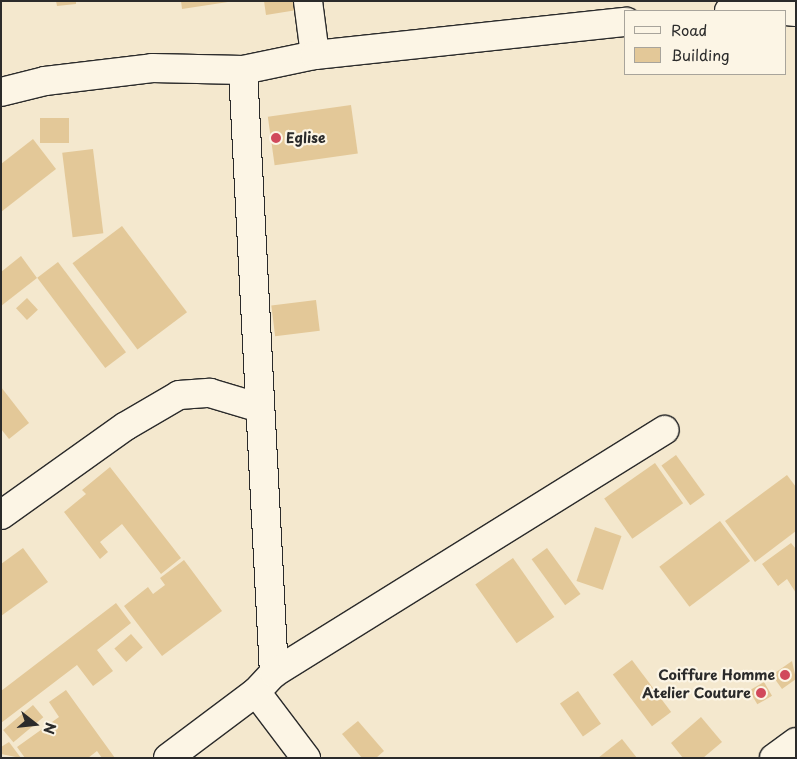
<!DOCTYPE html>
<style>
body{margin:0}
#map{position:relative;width:797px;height:759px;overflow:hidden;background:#f4e8ce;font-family:"Playpen Sans",sans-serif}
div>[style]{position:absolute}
.building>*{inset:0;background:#e3c898;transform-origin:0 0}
.roads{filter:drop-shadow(1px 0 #2b2b2b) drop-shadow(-1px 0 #2b2b2b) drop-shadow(0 1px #2b2b2b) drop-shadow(0 -1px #2b2b2b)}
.street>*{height:28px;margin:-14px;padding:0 14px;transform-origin:14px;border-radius:14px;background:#fcf5e5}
.secondary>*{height:28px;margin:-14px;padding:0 14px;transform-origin:14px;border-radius:14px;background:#fcf5e5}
.dots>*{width:14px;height:14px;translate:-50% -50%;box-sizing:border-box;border:2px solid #fcf5e5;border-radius:50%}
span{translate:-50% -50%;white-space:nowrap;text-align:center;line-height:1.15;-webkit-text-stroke:4.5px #fcf5e5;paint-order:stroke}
.poi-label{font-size:14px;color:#2b2b2b;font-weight:700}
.left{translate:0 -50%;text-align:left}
.right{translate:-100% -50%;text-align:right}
.frame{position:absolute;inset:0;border:2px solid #2b2b2b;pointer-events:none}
.legend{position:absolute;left:624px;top:10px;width:162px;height:65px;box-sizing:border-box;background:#fcf5e5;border:1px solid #a8a49b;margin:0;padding:6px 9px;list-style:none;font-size:15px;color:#2b2b2b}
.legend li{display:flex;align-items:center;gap:10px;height:25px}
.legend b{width:25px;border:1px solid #a8a49b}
.north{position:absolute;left:10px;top:699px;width:50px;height:50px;-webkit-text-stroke:4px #fcf5e5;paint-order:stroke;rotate:106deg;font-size:14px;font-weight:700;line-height:20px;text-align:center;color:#2b2b2b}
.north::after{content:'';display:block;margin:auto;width:18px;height:22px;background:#2b2b2b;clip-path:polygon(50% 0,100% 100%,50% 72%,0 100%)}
</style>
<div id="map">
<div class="building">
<div style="clip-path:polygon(56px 1px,76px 1px,76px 4px,57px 6px)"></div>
<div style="clip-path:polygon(181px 1px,228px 1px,228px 2px,182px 9px)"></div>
<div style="clip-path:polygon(264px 1px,296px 1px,297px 10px,266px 15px)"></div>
<div style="left:351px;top:105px;width:49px;height:84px;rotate:82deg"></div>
<div style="left:40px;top:118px;width:29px;height:25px"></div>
<div style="clip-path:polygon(33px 139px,56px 169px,1px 212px,1px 164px)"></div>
<div style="left:93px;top:149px;width:85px;height:31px;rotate:83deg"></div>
<div style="left:122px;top:226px;width:108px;height:62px;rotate:53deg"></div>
<div style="clip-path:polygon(21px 256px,37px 278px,1px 306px,1px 272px)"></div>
<div style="left:58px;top:262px;width:113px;height:26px;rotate:53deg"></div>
<div style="left:27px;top:298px;width:16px;height:15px;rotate:47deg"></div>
<div style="left:316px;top:300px;width:31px;height:45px;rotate:83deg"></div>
<div style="clip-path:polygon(1px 387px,29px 423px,9px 439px,1px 429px)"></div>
<div style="left:676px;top:455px;width:49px;height:18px;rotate:54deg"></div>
<div style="left:655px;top:463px;width:49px;height:62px;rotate:55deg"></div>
<div style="clip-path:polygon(110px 467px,181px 558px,161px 574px,122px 524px,100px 542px,108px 552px,100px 559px,64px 512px,86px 494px,82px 490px)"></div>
<div style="clip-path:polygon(787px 475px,796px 487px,796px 531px,755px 562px,725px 521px)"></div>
<div style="left:720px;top:521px;width:50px;height:76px;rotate:53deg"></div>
<div style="left:595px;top:527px;width:28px;height:57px;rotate:19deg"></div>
<div style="clip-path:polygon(791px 543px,796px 549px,796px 593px,787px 579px,778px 586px,762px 564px)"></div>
<div style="clip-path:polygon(23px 548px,48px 582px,1px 616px,1px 564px)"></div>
<div style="left:547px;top:548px;width:57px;height:19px;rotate:54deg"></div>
<div style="left:513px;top:558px;width:72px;height:46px;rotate:55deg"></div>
<div style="clip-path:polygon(184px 560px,222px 611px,162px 656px,124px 606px,148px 587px,153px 594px,165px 585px,160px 578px)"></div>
<div style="clip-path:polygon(116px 603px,131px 623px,97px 650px,113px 671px,93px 686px,77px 665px,1px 723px,1px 691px)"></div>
<div style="left:131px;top:634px;width:18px;height:22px;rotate:49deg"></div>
<div style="left:632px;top:660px;width:65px;height:24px;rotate:53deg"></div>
<div style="clip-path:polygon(792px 661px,796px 679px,782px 689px,772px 675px)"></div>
<div style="left:764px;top:682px;width:16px;height:17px;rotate:60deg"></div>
<div style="clip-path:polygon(66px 690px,76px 704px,115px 758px,102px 758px,97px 751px,88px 758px,25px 758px,17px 747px,59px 717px,49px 702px)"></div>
<div style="left:578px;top:691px;width:40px;height:22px;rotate:55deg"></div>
<div style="left:33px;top:705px;width:16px;height:39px;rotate:50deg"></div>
<div style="clip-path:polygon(701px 717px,722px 742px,703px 758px,683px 758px,671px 743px)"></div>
<div style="clip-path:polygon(358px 721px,384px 751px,376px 758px,362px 758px,342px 734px)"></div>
<div style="clip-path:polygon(622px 739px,637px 758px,598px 758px)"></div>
<div style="clip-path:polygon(9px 742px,21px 758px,1px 754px,1px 747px)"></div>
</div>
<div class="roads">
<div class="street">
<div style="left:308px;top:1px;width:54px;rotate:82.6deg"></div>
<div style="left:729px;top:11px;width:38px"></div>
<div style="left:786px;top:11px;width:10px;rotate:6deg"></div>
<div style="left:243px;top:70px;width:604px;rotate:87.06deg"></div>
<div style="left:1px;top:92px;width:45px;rotate:-14deg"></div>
<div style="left:45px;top:81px;width:108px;rotate:-6.9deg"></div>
<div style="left:152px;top:68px;width:91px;rotate:1.3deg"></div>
<div style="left:243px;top:70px;width:74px;rotate:-11.8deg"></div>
<div style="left:315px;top:55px;width:313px;rotate:-6.1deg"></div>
<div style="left:1px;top:515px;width:153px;rotate:-35.5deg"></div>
<div style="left:126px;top:426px;width:61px;rotate:-30.3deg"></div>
<div style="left:179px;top:395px;width:31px;rotate:-4deg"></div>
<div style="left:210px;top:393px;width:49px;rotate:16.6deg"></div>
<div style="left:256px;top:692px;width:83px;rotate:52.9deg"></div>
<div style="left:168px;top:758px;width:110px;rotate:-36.9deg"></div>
<div style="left:256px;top:692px;width:26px;rotate:-47deg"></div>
<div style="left:274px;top:673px;width:460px;rotate:-31.9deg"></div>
</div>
<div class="secondary">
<div style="left:774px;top:758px;width:27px;rotate:-36deg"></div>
</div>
</div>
<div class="dots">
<div style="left:276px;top:138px;background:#d1495b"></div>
<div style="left:785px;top:675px;background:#d1495b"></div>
<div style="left:761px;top:693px;background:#d1495b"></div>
</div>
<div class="poi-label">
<span class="left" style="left:286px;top:138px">Eglise</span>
<span class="right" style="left:775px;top:675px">Coiffure Homme</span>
<span class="right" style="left:751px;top:693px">Atelier Couture</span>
</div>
<div class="frame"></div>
<ul class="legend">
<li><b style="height:6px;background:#fcf5e5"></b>Road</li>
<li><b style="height:14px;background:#e3c898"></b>Building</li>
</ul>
<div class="north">N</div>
</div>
